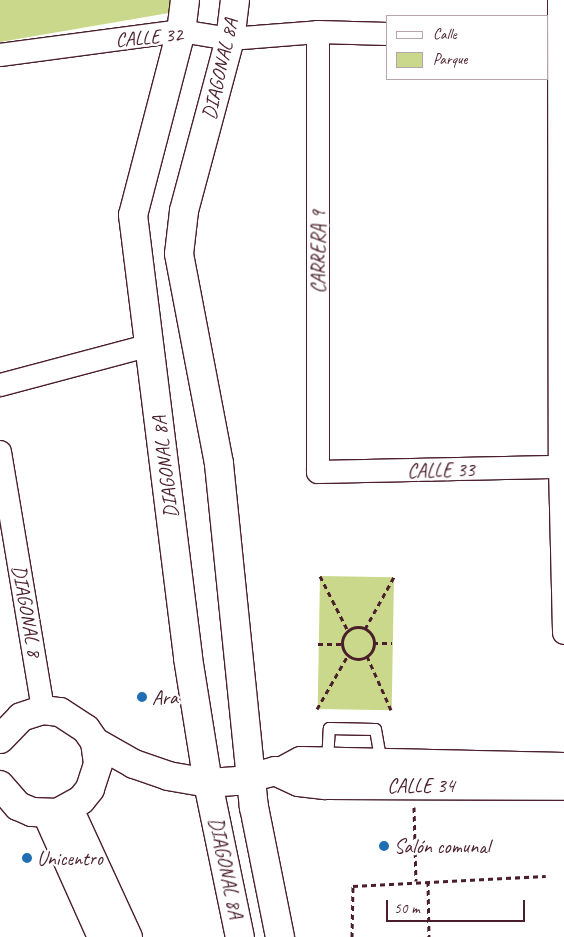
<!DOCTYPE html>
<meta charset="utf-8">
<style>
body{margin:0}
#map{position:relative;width:564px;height:937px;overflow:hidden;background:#fff;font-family:Caveat,sans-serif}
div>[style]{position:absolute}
.green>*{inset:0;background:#cad88b;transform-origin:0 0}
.path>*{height:3px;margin-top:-1.5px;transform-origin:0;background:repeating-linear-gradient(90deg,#4a1f2b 0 5px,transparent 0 9px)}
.path>.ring{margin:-1.5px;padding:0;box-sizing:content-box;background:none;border:3px solid #4a1f2b;border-radius:50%}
.roads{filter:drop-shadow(1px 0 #4a1f2b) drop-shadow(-1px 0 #4a1f2b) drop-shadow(0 1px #4a1f2b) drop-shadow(0 -1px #4a1f2b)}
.lane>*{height:11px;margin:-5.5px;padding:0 5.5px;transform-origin:5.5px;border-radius:5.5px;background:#fff}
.street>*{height:22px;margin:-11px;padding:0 11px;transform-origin:11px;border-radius:11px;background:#fff}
.secondary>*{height:28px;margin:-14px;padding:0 14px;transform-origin:14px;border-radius:14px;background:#fff}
.dots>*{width:14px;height:14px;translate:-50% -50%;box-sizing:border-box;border:2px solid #fff;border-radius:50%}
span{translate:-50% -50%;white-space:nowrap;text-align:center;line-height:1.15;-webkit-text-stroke:4.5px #fff;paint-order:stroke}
.street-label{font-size:20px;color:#4a1f2b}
.poi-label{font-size:20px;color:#4a1f2b}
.left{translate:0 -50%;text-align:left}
.legend{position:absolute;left:386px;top:15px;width:162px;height:65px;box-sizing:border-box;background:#fff;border:1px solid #b7a5aa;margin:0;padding:6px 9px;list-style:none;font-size:15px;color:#4a1f2b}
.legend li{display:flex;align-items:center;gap:10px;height:25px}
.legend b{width:25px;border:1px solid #b7a5aa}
.scale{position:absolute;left:386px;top:900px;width:139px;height:22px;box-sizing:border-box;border:2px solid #4a1f2b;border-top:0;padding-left:6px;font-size:15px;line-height:18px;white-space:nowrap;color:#4a1f2b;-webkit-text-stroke:4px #fff;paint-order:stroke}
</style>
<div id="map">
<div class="green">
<div style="clip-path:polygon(0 0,171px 0,169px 13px,0 42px)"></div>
<div style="left:320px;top:576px;width:74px;height:133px;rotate:1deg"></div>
</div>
<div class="path">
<div style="left:320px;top:576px;width:62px;rotate:63deg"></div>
<div class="ring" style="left:342px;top:627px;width:29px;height:29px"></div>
<div style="left:365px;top:629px;width:60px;rotate:-60.9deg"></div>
<div style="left:373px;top:643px;width:19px"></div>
<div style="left:318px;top:644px;width:24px"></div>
<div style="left:367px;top:656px;width:59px;rotate:66deg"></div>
<div style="left:317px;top:709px;width:62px;rotate:-60.1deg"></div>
<div style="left:414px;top:807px;width:74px;rotate:88.5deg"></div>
<div style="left:428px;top:881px;width:56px;rotate:89deg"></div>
<div style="left:352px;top:937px;width:51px;rotate:-88.9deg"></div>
<div style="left:353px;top:886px;width:193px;rotate:-3deg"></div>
</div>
<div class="roads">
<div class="lane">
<div style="left:327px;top:762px;width:34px;rotate:-87deg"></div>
<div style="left:329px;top:728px;width:46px;rotate:1.2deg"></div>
<div style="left:375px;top:729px;width:35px;rotate:80deg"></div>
</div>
<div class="street">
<div style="left:559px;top:0;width:467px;rotate:89.9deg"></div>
<div style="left:560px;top:467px;width:166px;rotate:88.6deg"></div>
<div style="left:318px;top:32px;width:440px;rotate:90deg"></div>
<div style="left:318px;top:472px;width:246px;rotate:-1.2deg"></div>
<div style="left:0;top:55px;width:183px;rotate:-7.6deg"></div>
<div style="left:181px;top:31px;width:50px;rotate:9.3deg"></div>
<div style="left:230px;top:39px;width:88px;rotate:-4.5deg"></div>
<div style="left:318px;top:32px;width:70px;rotate:1.6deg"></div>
<div style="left:0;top:385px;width:155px;rotate:-14.9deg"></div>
<div style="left:0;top:452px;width:262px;rotate:80.5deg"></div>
</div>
<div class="secondary">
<div style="left:185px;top:0;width:31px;rotate:97deg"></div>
<div style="left:181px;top:31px;width:190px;rotate:104.6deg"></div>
<div style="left:133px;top:215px;width:446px;rotate:82.9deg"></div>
<div style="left:188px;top:658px;width:127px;rotate:80.9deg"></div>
<div style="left:208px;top:783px;width:157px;rotate:78.3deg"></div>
<div style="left:235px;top:0;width:39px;rotate:97deg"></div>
<div style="left:230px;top:39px;width:178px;rotate:105deg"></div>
<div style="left:184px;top:211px;width:43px;rotate:96.6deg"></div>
<div style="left:179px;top:254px;width:214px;rotate:79.2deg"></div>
<div style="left:219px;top:464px;width:345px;rotate:84.2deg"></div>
<div style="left:254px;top:807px;width:133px;rotate:78.7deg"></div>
<div style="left:0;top:739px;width:30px;rotate:-46deg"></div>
<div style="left:21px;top:717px;width:23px;rotate:-18deg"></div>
<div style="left:43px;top:710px;width:17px;rotate:7deg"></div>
<div style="left:60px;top:712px;width:31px;rotate:33deg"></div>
<div style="left:86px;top:729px;width:16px;rotate:55deg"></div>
<div style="left:95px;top:742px;width:22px;rotate:82deg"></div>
<div style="left:98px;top:764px;width:26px;rotate:108deg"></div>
<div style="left:90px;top:789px;width:14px;rotate:129deg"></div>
<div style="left:81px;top:800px;width:26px;rotate:151deg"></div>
<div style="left:58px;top:813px;width:26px;rotate:-178deg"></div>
<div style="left:32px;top:812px;width:15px;rotate:-157deg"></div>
<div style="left:18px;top:806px;width:28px;rotate:-131deg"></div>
<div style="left:95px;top:742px;width:45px;rotate:29.4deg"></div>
<div style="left:134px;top:764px;width:36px;rotate:19deg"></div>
<div style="left:168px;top:776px;width:41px;rotate:9.9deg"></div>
<div style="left:208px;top:783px;width:30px;rotate:-4deg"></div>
<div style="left:238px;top:781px;width:38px;rotate:-15deg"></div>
<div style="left:275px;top:771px;width:26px;rotate:25deg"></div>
<div style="left:299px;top:782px;width:26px;rotate:7deg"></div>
<div style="left:325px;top:785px;width:239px;rotate:0.2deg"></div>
<div style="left:282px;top:771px;width:21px;rotate:-28deg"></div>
<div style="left:301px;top:761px;width:263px;rotate:1.3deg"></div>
<div style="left:69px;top:809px;width:141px;rotate:65.3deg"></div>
<div style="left:47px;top:814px;width:135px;rotate:65.9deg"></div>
</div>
</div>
<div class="dots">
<div style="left:142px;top:697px;background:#1f6fb2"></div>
<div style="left:384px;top:846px;background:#1f6fb2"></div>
<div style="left:27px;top:858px;background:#1f6fb2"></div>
</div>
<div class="street-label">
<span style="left:149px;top:37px;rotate:-5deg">CALLE 32</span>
<span style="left:220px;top:69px;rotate:-77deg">DIAGONAL 8A</span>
<span style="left:318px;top:252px;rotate:-90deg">CARRERA 9</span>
<span style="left:165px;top:467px;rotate:-97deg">DIAGONAL 8A</span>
<span style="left:441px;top:470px;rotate:-1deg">CALLE 33</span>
<span style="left:27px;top:611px;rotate:80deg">DIAGONAL 8</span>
<span style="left:421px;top:785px">CALLE 34</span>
<span style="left:226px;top:868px;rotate:78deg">DIAGONAL 8A</span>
</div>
<div class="poi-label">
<span class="left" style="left:152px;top:697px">Ara</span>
<span class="left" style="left:394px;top:846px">Salón comunal</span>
<span class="left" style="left:37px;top:858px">Unicentro</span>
</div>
<ul class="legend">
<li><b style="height:6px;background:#fff"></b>Calle</li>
<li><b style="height:14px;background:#cad88b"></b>Parque</li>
</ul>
<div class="scale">50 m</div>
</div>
